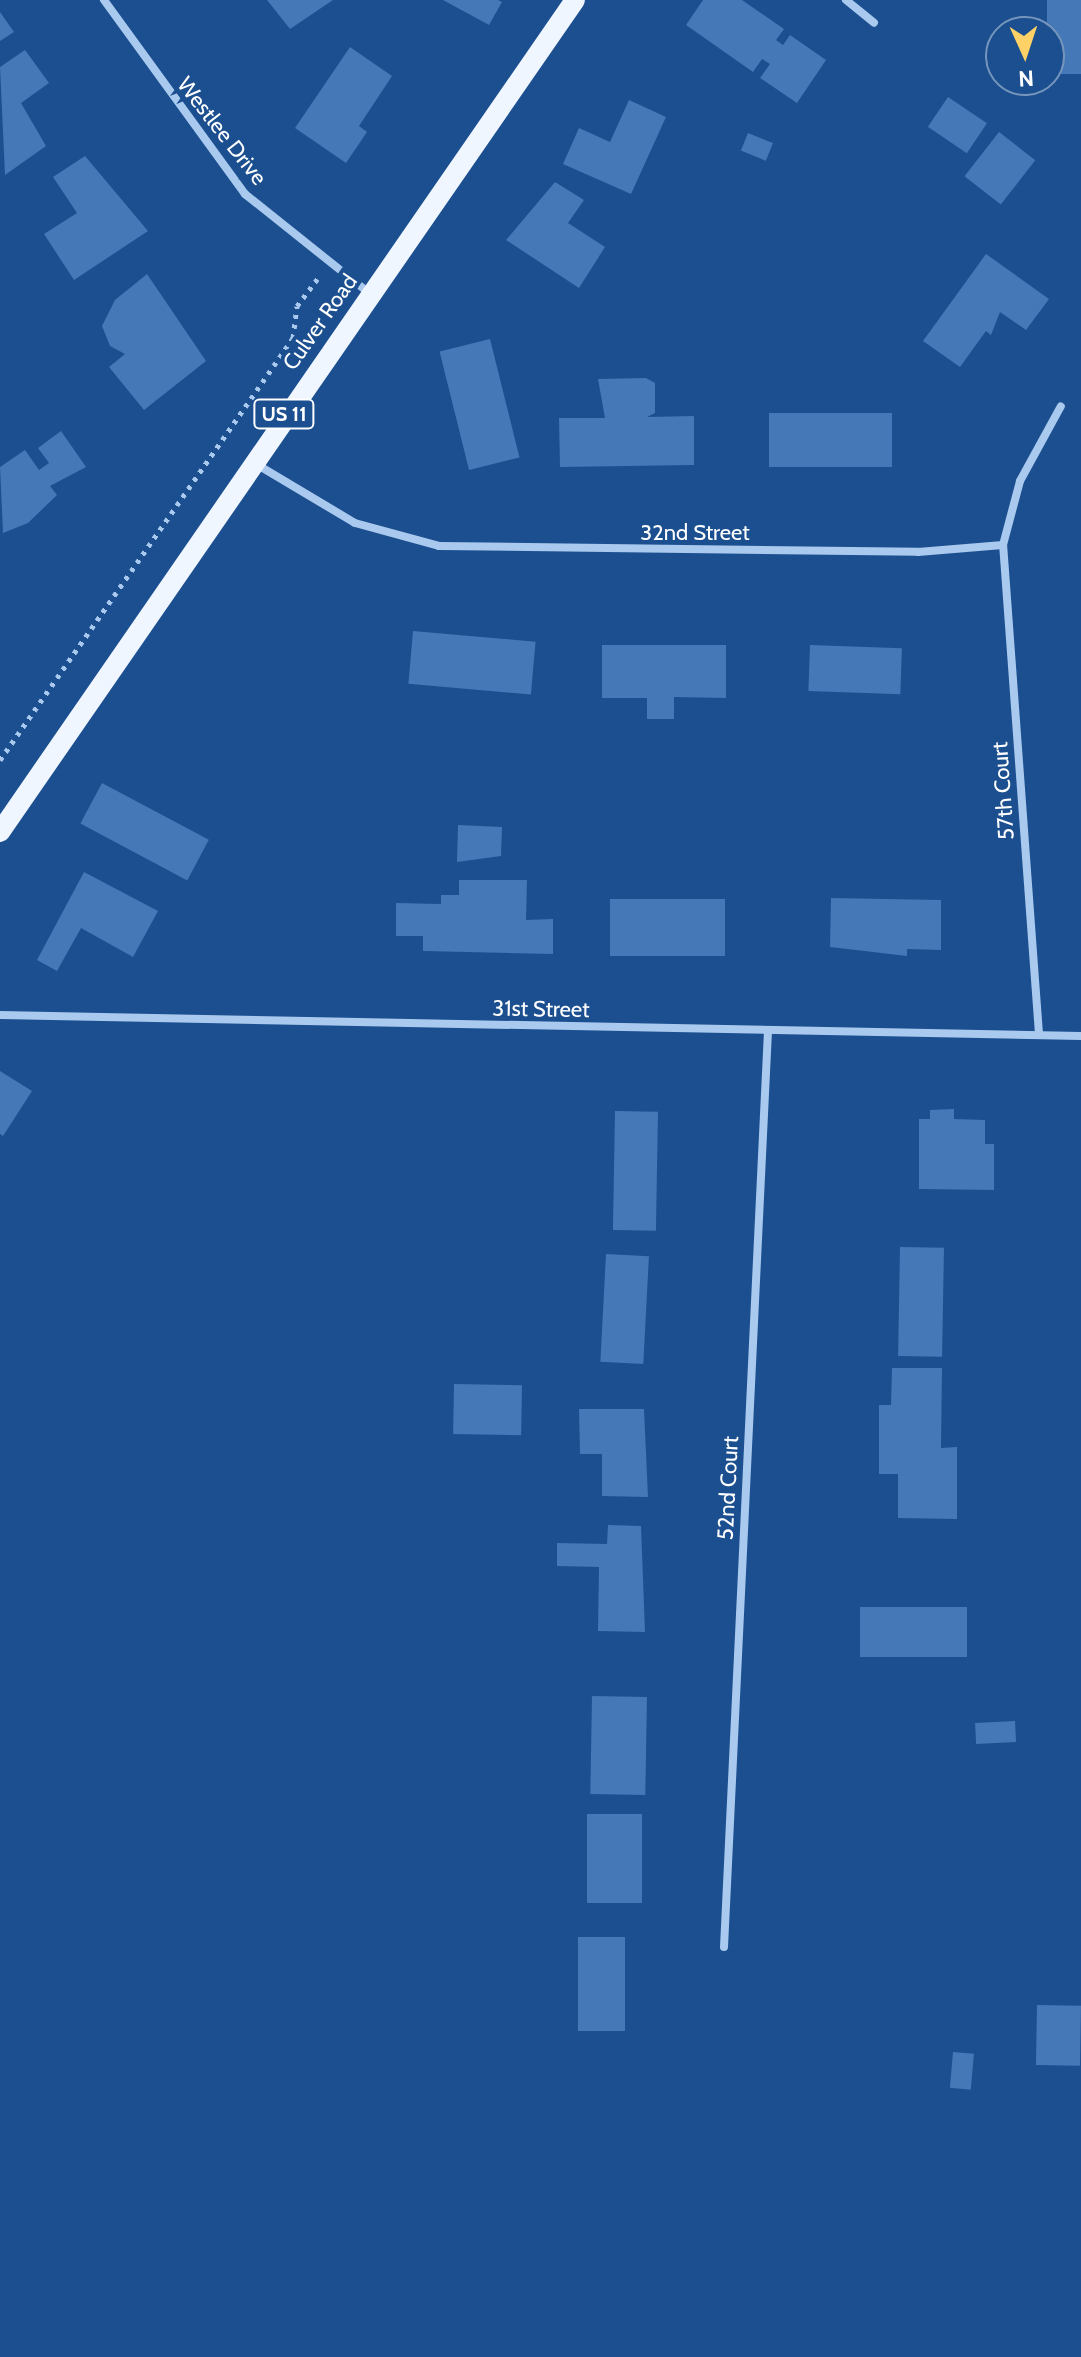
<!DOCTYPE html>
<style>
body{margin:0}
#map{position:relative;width:1081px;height:2357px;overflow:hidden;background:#1b4f8f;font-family:Cabin,sans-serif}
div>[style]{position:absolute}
.building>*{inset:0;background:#4478b7;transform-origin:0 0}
.path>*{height:5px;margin-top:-2.5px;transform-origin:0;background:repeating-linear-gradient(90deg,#a9c9ee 0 4px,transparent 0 10px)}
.street>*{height:8px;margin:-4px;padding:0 4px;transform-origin:4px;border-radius:4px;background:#a9c9ee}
.primary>*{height:20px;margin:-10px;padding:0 10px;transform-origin:10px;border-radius:10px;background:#f0f6ff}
span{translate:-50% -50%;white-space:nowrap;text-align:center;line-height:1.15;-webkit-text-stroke:8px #1b4f8f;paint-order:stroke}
.shield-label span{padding:2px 6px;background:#1b4f8f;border:2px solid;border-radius:6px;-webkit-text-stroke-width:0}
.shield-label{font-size:20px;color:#fff;font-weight:700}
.street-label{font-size:22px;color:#fff}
.north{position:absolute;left:985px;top:16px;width:80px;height:80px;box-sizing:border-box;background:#1b4f8f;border:2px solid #7695bc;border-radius:50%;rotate:177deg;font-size:22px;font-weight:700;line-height:32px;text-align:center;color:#fff}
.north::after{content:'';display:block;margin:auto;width:28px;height:36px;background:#ffd166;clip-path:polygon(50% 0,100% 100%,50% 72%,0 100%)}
</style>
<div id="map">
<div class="building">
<div style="clip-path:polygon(267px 0,333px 0,290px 29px)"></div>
<div style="clip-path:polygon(443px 0,498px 0,502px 2px,489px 25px)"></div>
<div style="clip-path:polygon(703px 0,742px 0,784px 29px,776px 40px,783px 45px,790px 35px,826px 60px,797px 103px,760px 78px,770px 64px,762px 59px,753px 72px,686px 25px)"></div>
<div style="left:1047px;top:0;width:34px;height:74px"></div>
<div style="clip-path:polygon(0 12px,14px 32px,0 41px)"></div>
<div style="clip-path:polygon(350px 47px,392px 76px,359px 126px,367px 132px,346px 163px,295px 128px)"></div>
<div style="clip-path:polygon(25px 50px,49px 83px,21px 103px,46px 146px,5px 175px,0 67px)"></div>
<div style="left:948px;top:97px;width:47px;height:36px;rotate:34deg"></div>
<div style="clip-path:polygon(629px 100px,666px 117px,631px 194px,563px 164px,579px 128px,610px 142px)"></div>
<div style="left:999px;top:132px;width:46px;height:56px;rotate:38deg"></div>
<div style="left:748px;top:133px;width:27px;height:19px;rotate:22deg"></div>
<div style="clip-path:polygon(85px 156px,148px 231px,74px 280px,44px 234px,77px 213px,53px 177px)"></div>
<div style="clip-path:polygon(555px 182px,584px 200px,568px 223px,605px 247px,579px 288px,506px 240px)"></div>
<div style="clip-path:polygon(986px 254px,1049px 299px,1026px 330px,1000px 312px,991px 335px,986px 331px,960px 367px,923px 341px)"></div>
<div style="clip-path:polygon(147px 274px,206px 361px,144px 410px,109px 367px,125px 354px,110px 346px,102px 326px,115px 300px)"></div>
<div style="left:490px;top:339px;width:122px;height:52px;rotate:76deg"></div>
<div style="clip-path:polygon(646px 378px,655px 383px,655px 413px,647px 417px,694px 416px,694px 465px,560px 467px,559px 418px,605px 418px,598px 379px)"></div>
<div style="left:769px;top:413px;width:123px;height:54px"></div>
<div style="clip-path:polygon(61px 431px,86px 467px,50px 486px,57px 495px,28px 523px,3px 533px,0 467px,25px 450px,39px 470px,49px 463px,38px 448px)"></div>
<div style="left:413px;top:631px;width:123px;height:53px;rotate:5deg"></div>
<div style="clip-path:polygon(602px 645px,726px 645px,726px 698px,674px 697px,674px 719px,647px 719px,647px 698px,602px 698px)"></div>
<div style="left:810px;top:645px;width:92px;height:46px;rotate:2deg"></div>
<div style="left:102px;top:783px;width:121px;height:46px;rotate:28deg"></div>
<div style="clip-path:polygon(458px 825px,502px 827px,501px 856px,457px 862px)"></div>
<div style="clip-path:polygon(84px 872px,158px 911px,133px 957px,81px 928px,57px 971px,37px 960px)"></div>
<div style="clip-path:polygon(459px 880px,527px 880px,526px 920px,553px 919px,553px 954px,423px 951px,423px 936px,396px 936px,396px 903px,441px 904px,441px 895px,459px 895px)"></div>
<div style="clip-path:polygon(831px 898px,941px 900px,941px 950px,907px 949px,907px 956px,830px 947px)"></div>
<div style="left:610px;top:899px;width:115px;height:57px"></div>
<div style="clip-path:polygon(0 1071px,32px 1091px,3px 1136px,0 1134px)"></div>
<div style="clip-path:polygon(954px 1109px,954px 1119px,985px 1120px,985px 1144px,994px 1144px,994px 1190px,919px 1189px,919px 1119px,930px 1119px,930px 1110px)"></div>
<div style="left:615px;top:1111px;width:43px;height:119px;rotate:1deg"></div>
<div style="left:900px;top:1247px;width:44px;height:109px;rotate:1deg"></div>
<div style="left:606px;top:1254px;width:43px;height:108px;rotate:3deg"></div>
<div style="clip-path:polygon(892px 1368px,942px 1368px,941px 1448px,957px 1447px,957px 1519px,898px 1518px,898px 1474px,879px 1474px,879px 1405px,891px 1405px)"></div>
<div style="left:454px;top:1384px;width:68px;height:50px;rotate:1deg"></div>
<div style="clip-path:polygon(579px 1409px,644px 1409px,648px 1497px,602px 1496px,602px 1454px,580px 1454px)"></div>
<div style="clip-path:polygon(608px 1525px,641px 1526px,645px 1632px,598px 1631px,599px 1567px,557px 1566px,557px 1543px,607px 1544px)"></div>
<div style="left:967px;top:1607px;width:50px;height:107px;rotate:90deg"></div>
<div style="left:592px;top:1696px;width:55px;height:98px;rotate:1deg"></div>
<div style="left:1015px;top:1721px;width:21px;height:40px;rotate:87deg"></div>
<div style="left:587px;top:1814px;width:55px;height:89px"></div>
<div style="left:578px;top:1937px;width:47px;height:94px"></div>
<div style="left:1037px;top:2005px;width:44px;height:60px;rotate:1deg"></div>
<div style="left:953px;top:2052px;width:21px;height:36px;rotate:5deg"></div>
</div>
<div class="path">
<div style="left:0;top:760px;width:514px;rotate:-55.23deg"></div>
<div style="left:293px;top:338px;width:32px;rotate:-83deg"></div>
<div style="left:297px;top:306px;width:34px;rotate:-53deg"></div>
</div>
<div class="street">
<div style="left:104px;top:0;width:240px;rotate:54deg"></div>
<div style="left:245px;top:194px;width:159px;rotate:38.6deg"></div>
<div style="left:846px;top:0;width:36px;rotate:39deg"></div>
<div style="left:256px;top:464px;width:115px;rotate:30.8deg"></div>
<div style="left:355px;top:523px;width:87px;rotate:15.3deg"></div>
<div style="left:439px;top:546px;width:479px;rotate:0.7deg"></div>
<div style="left:918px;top:552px;width:85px;rotate:-4.7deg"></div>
<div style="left:0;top:1015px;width:1081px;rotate:1.11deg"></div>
<div style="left:1039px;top:1034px;width:490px;rotate:-94.2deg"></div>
<div style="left:1003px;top:545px;width:66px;rotate:-75.1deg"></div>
<div style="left:1020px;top:481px;width:85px;rotate:-61.3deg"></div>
<div style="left:724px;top:1947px;width:918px;rotate:-87.25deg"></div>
</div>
<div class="primary">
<div style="left:0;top:832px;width:1011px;rotate:-55.35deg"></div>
</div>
<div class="shield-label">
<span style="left:284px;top:414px">US 11</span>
</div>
<div class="street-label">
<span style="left:222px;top:131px;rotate:52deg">Westlee Drive</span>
<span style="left:320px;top:322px;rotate:-55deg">Culver Road</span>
<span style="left:695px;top:533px">32nd Street</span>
<span style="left:1003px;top:791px;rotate:-94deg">57th Court</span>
<span style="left:541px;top:1009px;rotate:1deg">31st Street</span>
<span style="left:728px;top:1488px;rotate:-87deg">52nd Court</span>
</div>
<div class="north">N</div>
</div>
